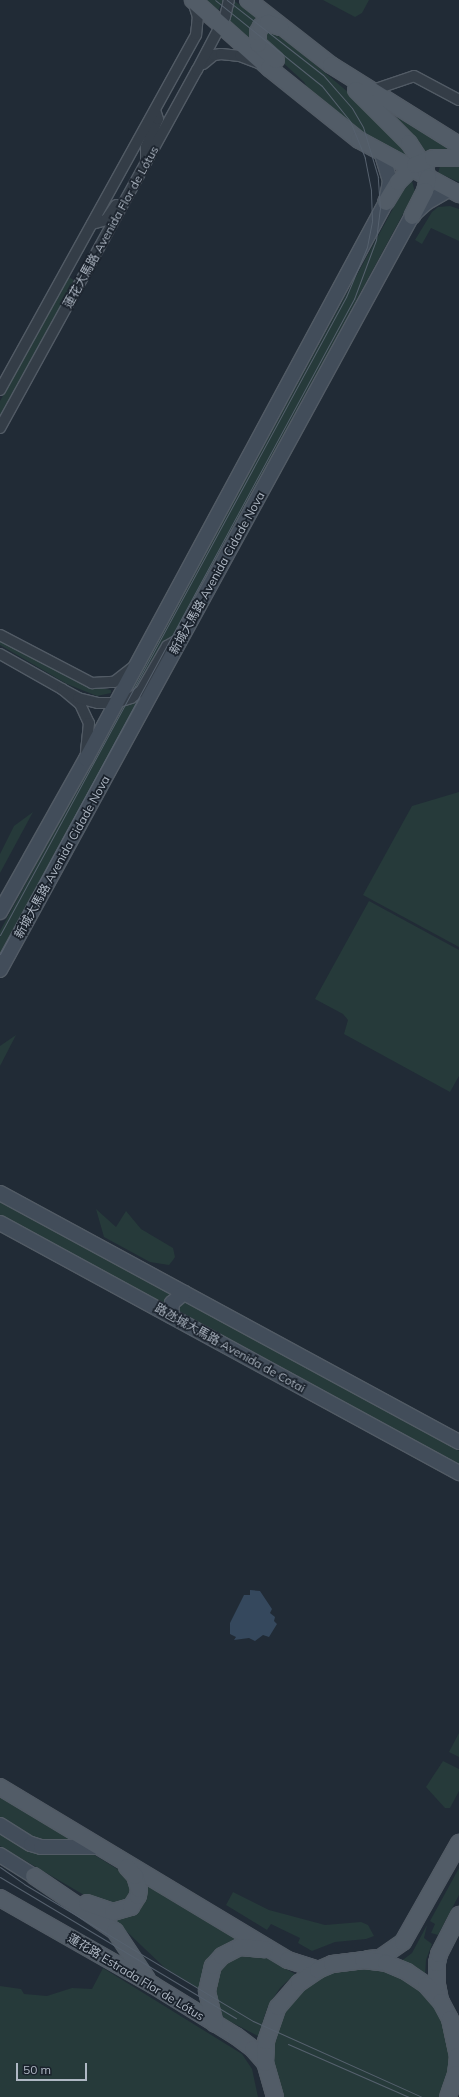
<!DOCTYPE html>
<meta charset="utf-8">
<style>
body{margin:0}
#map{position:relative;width:459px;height:2097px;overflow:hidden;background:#212b36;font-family:Mulish,"Noto Sans SC",sans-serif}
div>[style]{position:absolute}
.green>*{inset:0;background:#263a3a}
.water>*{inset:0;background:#35485d}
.roads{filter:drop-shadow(1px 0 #525b65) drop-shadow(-1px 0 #525b65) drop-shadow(0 1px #525b65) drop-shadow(0 -1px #525b65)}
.street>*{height:10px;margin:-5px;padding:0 5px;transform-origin:5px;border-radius:5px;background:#343d47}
.secondary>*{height:14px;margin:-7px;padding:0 7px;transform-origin:7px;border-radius:7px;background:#424d5a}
.primary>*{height:16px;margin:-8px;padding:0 8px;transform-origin:8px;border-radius:8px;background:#525c67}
.tram>*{height:1px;margin:-0.5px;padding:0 0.5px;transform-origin:0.5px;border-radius:0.5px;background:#56616e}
span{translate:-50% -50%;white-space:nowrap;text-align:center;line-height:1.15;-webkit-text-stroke:3.5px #1a222c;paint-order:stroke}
.street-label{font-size:12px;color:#afb8c4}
.scale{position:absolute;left:16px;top:2063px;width:71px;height:18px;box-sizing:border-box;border:2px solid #afb8c4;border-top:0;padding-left:5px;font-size:12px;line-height:14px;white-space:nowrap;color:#afb8c4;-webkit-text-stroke:3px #1a222c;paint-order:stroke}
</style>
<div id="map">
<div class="green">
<div style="clip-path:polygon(204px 0,223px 0,217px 13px)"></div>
<div style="clip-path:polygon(233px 0,260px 20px,250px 35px,253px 46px,228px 23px)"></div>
<div style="clip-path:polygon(323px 0,369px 0,362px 13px,355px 17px)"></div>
<div style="clip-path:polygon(270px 31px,291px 44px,374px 114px,402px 144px,409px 156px,406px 159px,376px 145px,314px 99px,304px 82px,267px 48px,264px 34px)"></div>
<div style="clip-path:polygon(389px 111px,422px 128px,456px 148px,422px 151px)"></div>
<div style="clip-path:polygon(440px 166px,459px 167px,459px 182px,438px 173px)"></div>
<div style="clip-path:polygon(412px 181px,415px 192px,409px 203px,0 958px,0 931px,402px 192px)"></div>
<div style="clip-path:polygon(450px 206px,459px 209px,459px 241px,431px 228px,422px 244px,415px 240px,432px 212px,438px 207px)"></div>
<div style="clip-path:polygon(69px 277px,75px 281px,0 418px,0 401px)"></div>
<div style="clip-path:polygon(0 635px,73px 679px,88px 686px,111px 690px,111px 693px,97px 696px,67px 684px,0 645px)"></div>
<div style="clip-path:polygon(459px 792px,459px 947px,363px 895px,412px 806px)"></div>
<div style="clip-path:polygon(33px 812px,0 873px,0 854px,14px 826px)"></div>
<div style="clip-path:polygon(369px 901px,459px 950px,459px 1076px,450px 1092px,344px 1034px,348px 1020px,343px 1014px,315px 999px)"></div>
<div style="clip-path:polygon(16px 1035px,0 1066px,0 1046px)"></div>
<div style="clip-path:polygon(0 1202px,170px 1294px,166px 1298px,165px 1304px,0 1215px)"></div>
<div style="clip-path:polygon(96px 1209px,116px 1227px,126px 1211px,141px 1229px,173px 1248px,175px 1257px,173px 1260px,169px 1265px,150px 1262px,104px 1237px)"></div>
<div style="clip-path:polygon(183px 1300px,459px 1451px,459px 1464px,177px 1310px,176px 1304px)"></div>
<div style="clip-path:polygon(459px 1733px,459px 1757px,449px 1752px)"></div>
<div style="clip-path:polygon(443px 1761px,459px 1769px,459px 1791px,450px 1808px,445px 1808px,426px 1787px)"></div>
<div style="clip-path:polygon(0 1792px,81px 1841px,33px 1840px,0 1821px)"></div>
<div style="clip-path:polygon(0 1834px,29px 1852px,41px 1854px,88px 1851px,127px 1875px,132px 1884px,131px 1892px,121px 1904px,114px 1906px,91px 1899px,0 1846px)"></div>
<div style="clip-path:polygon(459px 1868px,459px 1895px,438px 1935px,431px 1933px,435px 1924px,430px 1921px)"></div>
<div style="clip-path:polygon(146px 1884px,242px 1942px,203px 1991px,165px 1968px,124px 1929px,111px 1921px)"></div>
<div style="clip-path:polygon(233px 1892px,269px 1910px,325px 1925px,361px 1922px,368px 1925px,374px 1936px,366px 1939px,335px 1942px,312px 1951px,298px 1943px,300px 1938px,271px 1924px,267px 1930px,226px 1905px)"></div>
<div style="clip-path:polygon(427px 1925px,424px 1938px,432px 1944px,426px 1960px,425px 1976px,400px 1962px,412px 1953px)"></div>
<div style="clip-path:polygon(258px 1953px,295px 1974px,280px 1988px,268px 2006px,258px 2036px,225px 2019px,217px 2009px,212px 1998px,215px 1973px,233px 1956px)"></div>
<div style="clip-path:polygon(374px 1967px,402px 1976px,425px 1993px,443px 2016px,452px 2059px,442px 2097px,282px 2097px,272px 2060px,273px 2046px,275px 2032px,287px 2006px,307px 1985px,332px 1972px,346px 1968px)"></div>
<div style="clip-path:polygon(103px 1968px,242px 2054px,252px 2069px,258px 2097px,0 2097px,0 1986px,21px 1989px,24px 1994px,47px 1996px,72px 1988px,92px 1989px)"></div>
</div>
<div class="water">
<div style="clip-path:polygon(250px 1590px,260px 1591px,272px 1609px,270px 1613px,275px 1617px,274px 1621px,277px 1624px,269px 1637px,263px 1635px,255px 1641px,249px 1638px,234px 1640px,236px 1637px,230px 1634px,230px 1623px,244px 1595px,250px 1595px)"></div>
</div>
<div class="roads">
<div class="street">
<div style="left:203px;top:64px;width:14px;rotate:-39deg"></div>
<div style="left:214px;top:55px;width:7px;rotate:-8deg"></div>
<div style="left:221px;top:54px;width:19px;rotate:6deg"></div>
<div style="left:240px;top:56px;width:19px;rotate:21deg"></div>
<div style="left:370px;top:91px;width:46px;rotate:-18.8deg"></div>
<div style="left:414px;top:76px;width:51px;rotate:28.1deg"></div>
<div style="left:146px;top:162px;width:15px;rotate:-90deg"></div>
<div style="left:146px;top:147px;width:30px;rotate:-67deg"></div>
<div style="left:158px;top:119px;width:9px;rotate:-108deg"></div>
<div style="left:92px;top:224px;width:15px;rotate:-16deg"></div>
<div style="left:106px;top:220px;width:18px;rotate:-56deg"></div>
<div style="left:0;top:390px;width:406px;rotate:-61.1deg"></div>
<div style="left:196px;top:35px;width:18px;rotate:-84deg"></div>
<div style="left:198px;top:17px;width:16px;rotate:-108deg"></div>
<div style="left:0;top:428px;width:409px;rotate:-61.2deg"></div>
<div style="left:197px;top:70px;width:60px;rotate:-62.2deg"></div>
<div style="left:225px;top:17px;width:17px;rotate:-77deg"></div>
<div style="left:0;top:635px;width:104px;rotate:27.6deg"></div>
<div style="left:92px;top:683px;width:22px;rotate:-3deg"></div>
<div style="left:114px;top:682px;width:24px;rotate:-38deg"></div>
<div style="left:0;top:654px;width:71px;rotate:29.4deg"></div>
<div style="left:62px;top:689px;width:23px;rotate:40deg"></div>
<div style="left:80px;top:704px;width:21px;rotate:65deg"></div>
<div style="left:89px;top:723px;width:30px;rotate:96deg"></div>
<div style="left:62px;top:689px;width:18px;rotate:29deg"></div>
<div style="left:78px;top:698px;width:21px;rotate:14deg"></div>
<div style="left:98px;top:703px;width:17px"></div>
<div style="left:115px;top:703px;width:17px;rotate:-17deg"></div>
<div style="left:131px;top:698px;width:12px;rotate:-35deg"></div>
<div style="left:141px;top:691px;width:52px;rotate:-60deg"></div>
<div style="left:167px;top:646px;width:16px;rotate:-30deg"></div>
</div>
<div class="secondary">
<div style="left:0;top:912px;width:176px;rotate:-60.7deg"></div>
<div style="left:86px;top:759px;width:633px;rotate:-61.69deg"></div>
<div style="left:386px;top:202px;width:21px;rotate:-79deg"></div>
<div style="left:390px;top:181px;width:28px;rotate:-107deg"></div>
<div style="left:0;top:970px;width:859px;rotate:-61.35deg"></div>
<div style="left:412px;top:216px;width:19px;rotate:-43deg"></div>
<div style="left:426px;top:203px;width:28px;rotate:-30deg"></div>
<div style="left:0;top:1193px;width:522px;rotate:28.48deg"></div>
<div style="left:0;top:1223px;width:523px;rotate:28.58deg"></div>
<div style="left:171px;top:1316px;width:13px;rotate:-86deg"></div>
<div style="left:172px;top:1303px;width:16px;rotate:-40deg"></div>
<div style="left:0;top:1825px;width:36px;rotate:32deg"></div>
<div style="left:31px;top:1844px;width:10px;rotate:17deg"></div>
<div style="left:41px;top:1847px;width:57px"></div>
<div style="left:0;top:1855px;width:40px;rotate:32deg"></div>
</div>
<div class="primary">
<div style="left:193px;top:0;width:102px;rotate:41.8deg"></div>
<div style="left:269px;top:68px;width:115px;rotate:38.7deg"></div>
<div style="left:359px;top:140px;width:114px;rotate:28.4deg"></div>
<div style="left:248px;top:0;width:105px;rotate:38.1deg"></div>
<div style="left:331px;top:65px;width:151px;rotate:32deg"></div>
<div style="left:276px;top:60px;width:24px;rotate:-138deg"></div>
<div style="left:258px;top:44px;width:12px;rotate:-90deg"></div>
<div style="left:258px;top:32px;width:7px;rotate:-63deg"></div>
<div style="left:261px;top:26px;width:8px;rotate:-23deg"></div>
<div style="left:268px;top:23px;width:13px;rotate:18deg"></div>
<div style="left:356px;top:90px;width:75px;rotate:45deg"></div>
<div style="left:409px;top:143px;width:30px;rotate:57deg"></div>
<div style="left:425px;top:168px;width:10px;rotate:73deg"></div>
<div style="left:428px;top:178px;width:13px;rotate:103deg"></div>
<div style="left:425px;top:191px;width:28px;rotate:117deg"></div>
<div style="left:386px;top:202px;width:23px;rotate:-59deg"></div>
<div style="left:398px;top:182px;width:24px;rotate:-45deg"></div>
<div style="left:415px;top:165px;width:19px;rotate:-21deg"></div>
<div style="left:433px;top:158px;width:26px"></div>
<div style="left:0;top:1787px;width:336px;rotate:31deg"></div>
<div style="left:288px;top:1960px;width:32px;rotate:18deg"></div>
<div style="left:34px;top:1876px;width:98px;rotate:34.2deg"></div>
<div style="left:115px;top:1931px;width:58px;rotate:56.3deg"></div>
<div style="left:0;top:1898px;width:176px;rotate:29.6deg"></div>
<div style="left:153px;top:1985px;width:97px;rotate:31.6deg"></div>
<div style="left:236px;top:2036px;width:21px;rotate:37deg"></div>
<div style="left:253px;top:2049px;width:18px;rotate:49deg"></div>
<div style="left:87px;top:1903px;width:28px;rotate:19deg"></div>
<div style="left:113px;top:1912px;width:19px;rotate:-16deg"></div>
<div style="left:131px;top:1907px;width:13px;rotate:-58deg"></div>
<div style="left:138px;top:1896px;width:7px;rotate:-82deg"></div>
<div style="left:139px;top:1889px;width:14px;rotate:-107deg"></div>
<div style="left:135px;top:1876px;width:12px;rotate:-132deg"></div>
<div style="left:368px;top:1959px;width:12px;rotate:-5deg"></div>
<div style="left:380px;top:1958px;width:28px;rotate:-35deg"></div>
<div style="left:403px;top:1942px;width:114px;rotate:-60.5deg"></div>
<div style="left:440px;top:2000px;width:16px;rotate:-101deg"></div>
<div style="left:437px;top:1984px;width:21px;rotate:-90deg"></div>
<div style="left:437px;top:1963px;width:9px;rotate:-77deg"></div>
<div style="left:439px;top:1954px;width:44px;rotate:-62.9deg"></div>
<div style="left:215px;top:2024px;width:34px;rotate:-104deg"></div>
<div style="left:207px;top:1991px;width:26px;rotate:-77deg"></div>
<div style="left:213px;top:1966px;width:13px;rotate:-48deg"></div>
<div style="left:222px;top:1956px;width:20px;rotate:-27deg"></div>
<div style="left:240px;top:1947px;width:25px;rotate:5deg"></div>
<div style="left:275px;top:2097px;width:35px;rotate:-106deg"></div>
<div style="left:265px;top:2063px;width:22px;rotate:-87deg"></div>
<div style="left:266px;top:2041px;width:36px;rotate:-71deg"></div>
<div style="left:278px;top:2007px;width:32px;rotate:-49deg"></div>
<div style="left:299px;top:1983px;width:23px;rotate:-34deg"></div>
<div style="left:318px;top:1970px;width:15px;rotate:-23deg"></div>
<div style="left:332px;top:1964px;width:31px;rotate:-7deg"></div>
<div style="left:363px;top:1960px;width:23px;rotate:7deg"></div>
<div style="left:386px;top:1963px;width:23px;rotate:23deg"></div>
<div style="left:407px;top:1972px;width:23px;rotate:34deg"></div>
<div style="left:426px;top:1985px;width:23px;rotate:49deg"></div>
<div style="left:441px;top:2002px;width:19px;rotate:62deg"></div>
<div style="left:450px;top:2019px;width:38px;rotate:78deg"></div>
<div style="left:458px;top:2056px;width:18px;rotate:96deg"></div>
<div style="left:456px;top:2074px;width:24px;rotate:109deg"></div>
</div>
</div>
<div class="tram">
<div style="left:0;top:935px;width:726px;rotate:-61.53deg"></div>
<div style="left:346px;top:297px;width:54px;rotate:-67.2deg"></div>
<div style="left:367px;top:247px;width:26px;rotate:-79deg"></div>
<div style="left:372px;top:221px;width:31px;rotate:-92deg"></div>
<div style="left:371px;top:190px;width:33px;rotate:-101deg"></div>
<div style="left:365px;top:158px;width:40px;rotate:-112deg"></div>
<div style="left:350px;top:121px;width:45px;rotate:-128.7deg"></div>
<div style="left:322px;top:86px;width:137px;rotate:-141.2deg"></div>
<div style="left:0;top:954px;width:745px;rotate:-61.61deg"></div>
<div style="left:354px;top:299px;width:63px;rotate:-69.6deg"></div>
<div style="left:376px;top:240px;width:31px;rotate:-83deg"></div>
<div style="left:380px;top:209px;width:32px;rotate:-94deg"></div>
<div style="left:378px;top:177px;width:52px;rotate:-106.7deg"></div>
<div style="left:363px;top:127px;width:22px;rotate:-120deg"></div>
<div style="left:352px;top:108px;width:44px;rotate:-131.3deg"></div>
<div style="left:323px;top:75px;width:122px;rotate:-142deg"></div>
<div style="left:0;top:1867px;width:29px;rotate:35deg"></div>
<div style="left:24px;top:1884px;width:267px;rotate:30.9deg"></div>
<div style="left:253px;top:2021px;width:185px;rotate:24.2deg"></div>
<div style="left:0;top:1877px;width:275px;rotate:30.9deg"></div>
<div style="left:288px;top:2044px;width:132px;rotate:23.7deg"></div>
</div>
<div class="street-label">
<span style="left:111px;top:227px;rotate:-61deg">蓮花大馬路 Avenida Flor de Lótus</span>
<span style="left:217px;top:573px;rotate:-61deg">新城大馬路 Avenida Cidade Nova</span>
<span style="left:62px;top:857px;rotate:-61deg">新城大馬路 Avenida Cidade Nova</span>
<span style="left:230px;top:1348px;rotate:29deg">路氹城大馬路 Avenida de Cotai</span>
<span style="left:136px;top:1977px;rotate:31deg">蓮花路 Estrada Flor de Lótus</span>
</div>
<div class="scale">50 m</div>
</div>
